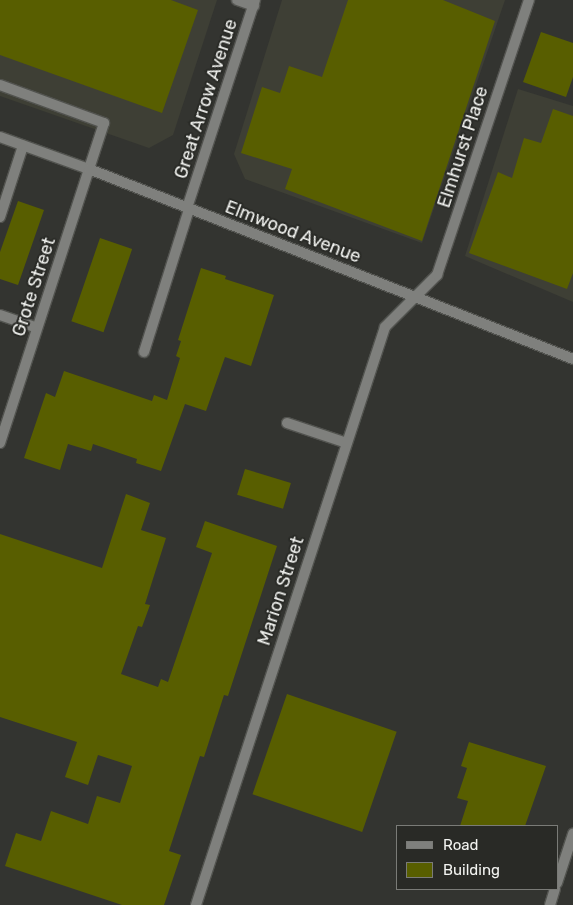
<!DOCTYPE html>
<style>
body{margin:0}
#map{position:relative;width:573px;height:905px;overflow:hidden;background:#333430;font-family:Rubik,sans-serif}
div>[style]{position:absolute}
.built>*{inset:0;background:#3e3f35}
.building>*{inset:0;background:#585e00;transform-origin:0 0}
.roads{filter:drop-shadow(1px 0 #52534f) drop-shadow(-1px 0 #52534f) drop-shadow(0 1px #52534f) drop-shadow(0 -1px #52534f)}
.service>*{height:10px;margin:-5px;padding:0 5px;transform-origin:5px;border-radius:5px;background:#7f807d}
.minor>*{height:10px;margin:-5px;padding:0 5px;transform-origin:5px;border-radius:5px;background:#7f807d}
.tertiary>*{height:10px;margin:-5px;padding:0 5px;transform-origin:5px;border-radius:5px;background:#7f807d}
span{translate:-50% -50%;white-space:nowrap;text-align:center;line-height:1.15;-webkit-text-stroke:4px #292a26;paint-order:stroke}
.street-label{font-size:18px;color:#f3f4f1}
.legend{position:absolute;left:396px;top:825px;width:162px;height:65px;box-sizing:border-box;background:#292a26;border:1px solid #7a7b77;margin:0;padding:6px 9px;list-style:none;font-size:15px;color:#f3f4f1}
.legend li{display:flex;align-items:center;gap:10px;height:25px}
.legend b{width:25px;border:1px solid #7a7b77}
</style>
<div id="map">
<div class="built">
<div style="clip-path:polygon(0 0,217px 0,173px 135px,149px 148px,0 96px)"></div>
<div style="clip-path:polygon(282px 0,505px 0,422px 243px,245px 179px,234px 154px)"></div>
<div style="clip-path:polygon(518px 89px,573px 106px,573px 302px,465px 256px)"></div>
</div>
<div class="building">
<div style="clip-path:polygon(0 0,171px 0,198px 10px,162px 113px,0 55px)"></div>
<div style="clip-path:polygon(348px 0,443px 0,495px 21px,422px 241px,285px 189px,292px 169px,241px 153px,262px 87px,280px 93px,289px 66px,322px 77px)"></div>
<div style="clip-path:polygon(541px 32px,573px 43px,573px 77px,566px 97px,523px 82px)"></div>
<div style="clip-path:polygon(553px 109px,573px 116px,573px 273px,567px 289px,469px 253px,498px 172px,512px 178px,524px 138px,541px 143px)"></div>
<div style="clip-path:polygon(18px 201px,44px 210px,18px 285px,0 279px,0 252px)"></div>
<div style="left:100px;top:238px;width:34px;height:88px;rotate:19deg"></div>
<div style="clip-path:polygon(201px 268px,226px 276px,225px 279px,274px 295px,251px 366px,225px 357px,206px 411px,185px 404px,161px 471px,136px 463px,137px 459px,93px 444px,91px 451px,68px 444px,60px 470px,24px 458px,46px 393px,55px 397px,64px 371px,152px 401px,154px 395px,167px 400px,180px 358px,176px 356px,181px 341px,178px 340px)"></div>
<div style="left:245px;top:469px;width:48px;height:27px;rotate:17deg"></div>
<div style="clip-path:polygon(126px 494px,150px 503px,141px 530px,166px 538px,145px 604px,150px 605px,142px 627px,138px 626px,121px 674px,158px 687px,161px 679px,168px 682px,212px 553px,196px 547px,205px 521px,277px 546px,228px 696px,224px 695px,204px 757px,200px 756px,169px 851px,181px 855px,164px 905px,122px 905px,5px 866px,16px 833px,41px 841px,51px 811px,88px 824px,97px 796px,120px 803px,132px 766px,98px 755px,88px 785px,65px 777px,77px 742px,0 717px,0 534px,102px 568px)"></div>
<div style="left:287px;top:694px;width:116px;height:106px;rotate:19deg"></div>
<div style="clip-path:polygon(469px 742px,546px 766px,525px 826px,460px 826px,468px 801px,457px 798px,467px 768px,461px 766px)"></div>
</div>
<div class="roads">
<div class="service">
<div style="left:237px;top:0;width:18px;rotate:19deg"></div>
<div style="left:0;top:85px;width:111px;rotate:20.1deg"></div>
<div style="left:104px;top:123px;width:48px;rotate:108.1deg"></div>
<div style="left:0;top:217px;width:75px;rotate:-72.1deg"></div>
<div style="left:0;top:315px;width:39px;rotate:19deg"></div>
<div style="left:144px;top:352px;width:150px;rotate:-72.5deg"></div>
<div style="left:287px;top:423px;width:63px;rotate:18.4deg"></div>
</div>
<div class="minor">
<div style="left:187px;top:208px;width:219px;rotate:-71.9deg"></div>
<div style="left:0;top:443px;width:288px;rotate:-72deg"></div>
<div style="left:196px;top:905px;width:608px;rotate:-71.89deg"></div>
<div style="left:385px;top:327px;width:74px;rotate:-45deg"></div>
<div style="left:437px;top:275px;width:290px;rotate:-71.5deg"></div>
</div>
<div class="tertiary">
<div style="left:0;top:137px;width:95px;rotate:19.8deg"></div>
<div style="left:89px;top:169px;width:520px;rotate:21.43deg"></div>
<div style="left:557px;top:883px;width:52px;rotate:-71.9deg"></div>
<div style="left:550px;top:905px;width:17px;rotate:-73deg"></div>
</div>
</div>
<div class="street-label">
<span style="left:206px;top:99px;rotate:-72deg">Great Arrow Avenue</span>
<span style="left:463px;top:147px;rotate:-72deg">Elmhurst Place</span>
<span style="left:293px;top:232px;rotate:21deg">Elmwood Avenue</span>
<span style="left:34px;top:287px;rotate:-72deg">Grote Street</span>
<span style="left:281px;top:591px;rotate:-72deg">Marion Street</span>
</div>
<ul class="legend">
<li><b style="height:6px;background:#7f807d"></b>Road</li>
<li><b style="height:14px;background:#585e00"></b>Building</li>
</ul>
</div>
